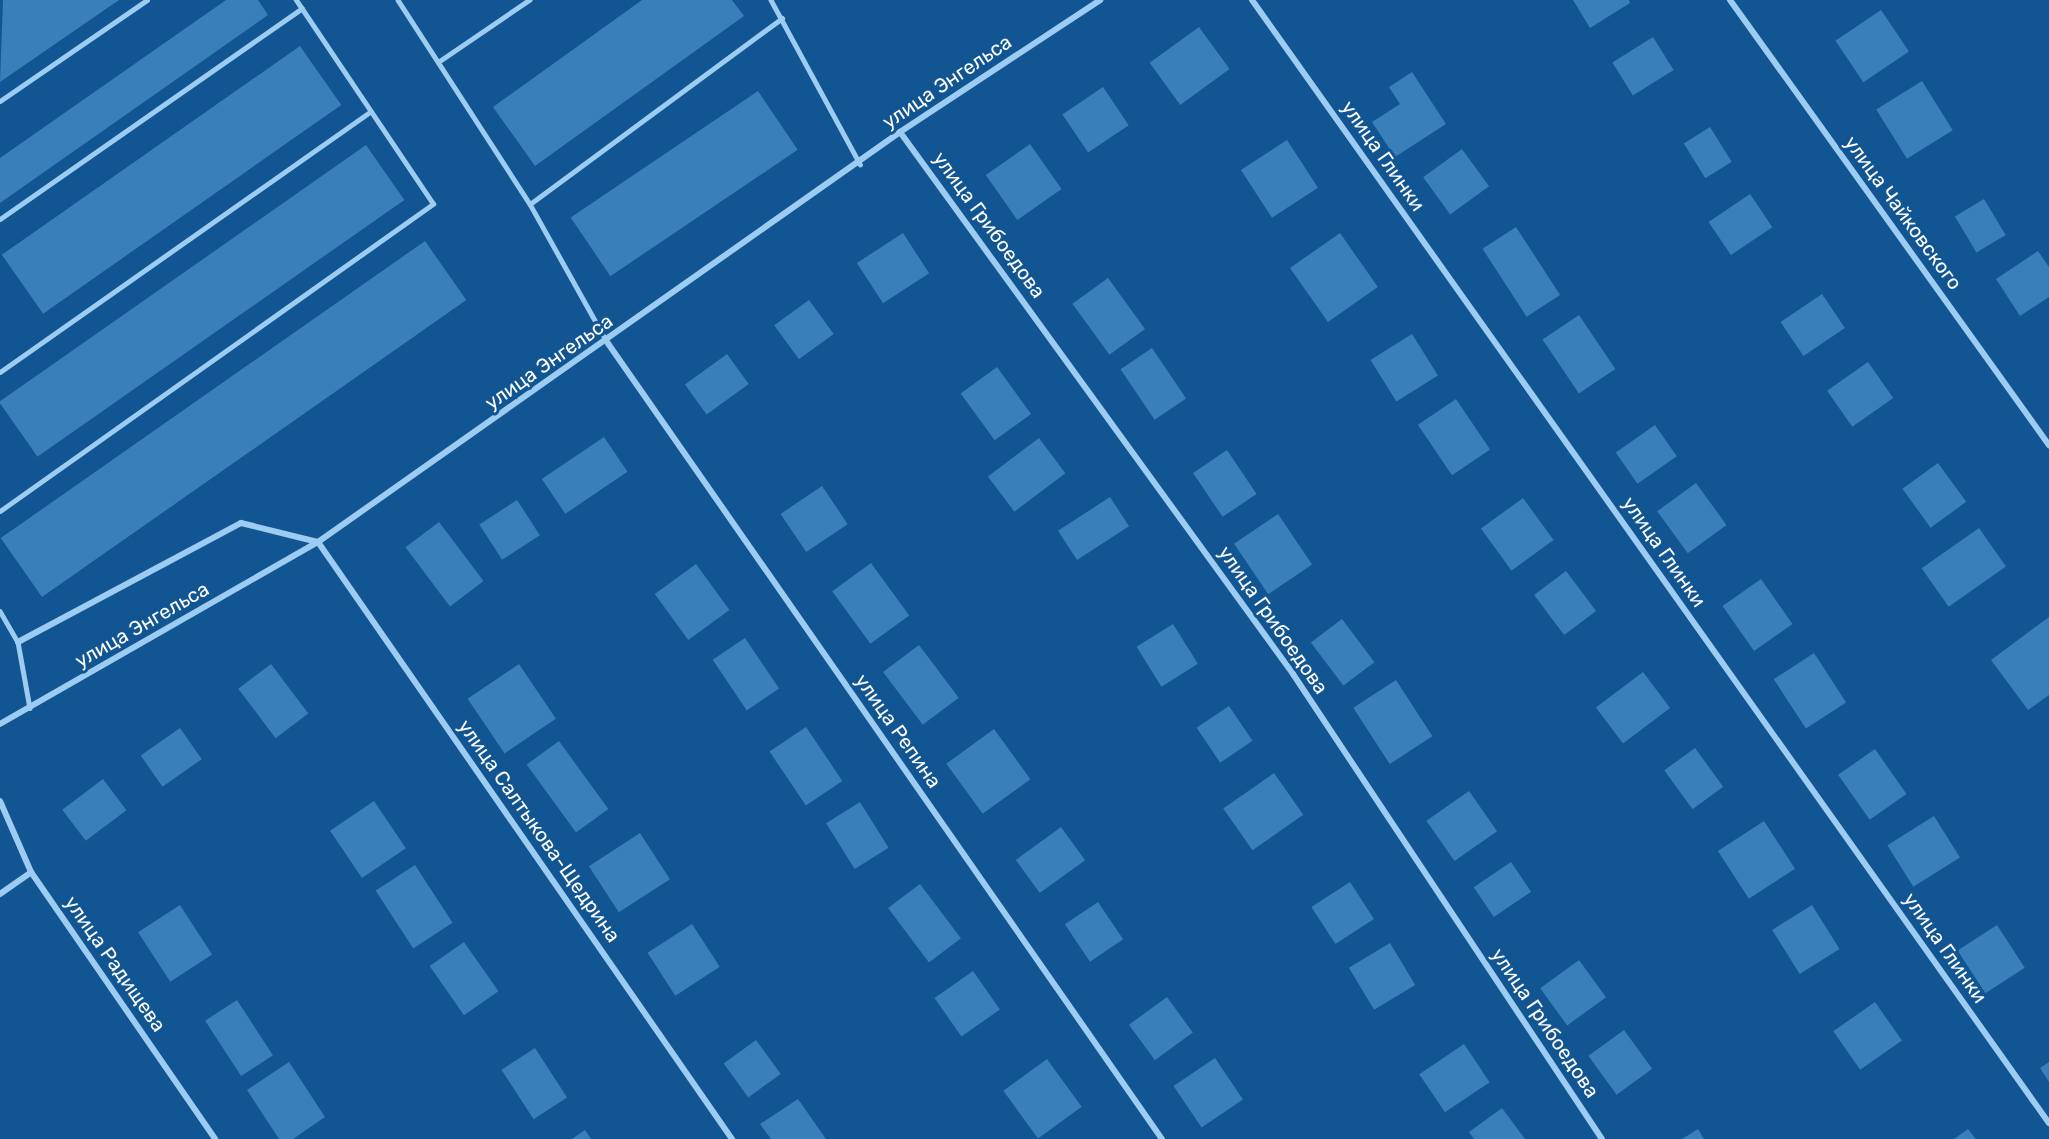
<!DOCTYPE html>
<meta charset="utf-8">
<style>
body{margin:0}
#map{position:relative;width:2049px;height:1139px;overflow:hidden;background:#115592;font-family:Rubik,sans-serif}
div>[style]{position:absolute}
.building>*{inset:0;background:#397fba;transform-origin:0 0}
.lane>*{height:4.5px;margin:-2.25px;padding:0 2.25px;transform-origin:2.25px;border-radius:2.25px;background:#9dccf3}
.street>*{height:6px;margin:-3px;padding:0 3px;transform-origin:3px;border-radius:3px;background:#9dccf3}
span{translate:-50% -50%;white-space:nowrap;text-align:center;line-height:1.15;-webkit-text-stroke:6px #115592;paint-order:stroke}
.street-label{font-size:20px;color:#fff}
</style>
<div id="map">
<div class="building">
<div style="clip-path:polygon(3px 0,119px 0,0 82px)"></div>
<div style="clip-path:polygon(226px 0,258px 0,268px 15px,0 203px,0 158px)"></div>
<div style="clip-path:polygon(642px 0,732px 0,744px 16px,535px 166px,493px 107px)"></div>
<div style="clip-path:polygon(1573px 0,1629px 0,1630px 3px,1590px 28px)"></div>
<div style="left:1881px;top:10px;width:50px;height:55px;rotate:56deg"></div>
<div style="left:1199px;top:27px;width:52px;height:61px;rotate:54deg"></div>
<div style="left:1653px;top:37px;width:39px;height:48px;rotate:58deg"></div>
<div style="left:300px;top:46px;width:72px;height:364px;rotate:55deg"></div>
<div style="clip-path:polygon(1412px 72px,1446px 124px,1395px 157px,1372px 122px,1400px 104px,1389px 87px)"></div>
<div style="left:1922px;top:81px;width:58px;height:54px;rotate:58deg"></div>
<div style="left:1103px;top:87px;width:46px;height:49px;rotate:56deg"></div>
<div style="left:758px;top:91px;width:71px;height:226px;rotate:56deg"></div>
<div style="left:1710px;top:127px;width:41px;height:31px;rotate:58deg"></div>
<div style="left:1287px;top:140px;width:57px;height:55px;rotate:57deg"></div>
<div style="left:1030px;top:144px;width:55px;height:54px;rotate:55deg"></div>
<div style="left:366px;top:145px;width:67px;height:448px;rotate:55deg"></div>
<div style="left:1462px;top:149px;width:46px;height:48px;rotate:54deg"></div>
<div style="left:1750px;top:194px;width:40px;height:50px;rotate:56deg"></div>
<div style="left:1984px;top:199px;width:42px;height:34px;rotate:59deg"></div>
<div style="left:1516px;top:227px;width:81px;height:40px;rotate:57deg"></div>
<div style="left:903px;top:233px;width:48px;height:55px;rotate:57deg"></div>
<div style="left:1340px;top:233px;width:66px;height:61px;rotate:55deg"></div>
<div style="left:425px;top:241px;width:72px;height:518px;rotate:55deg"></div>
<div style="clip-path:polygon(2038px 251px,2049px 267px,2049px 297px,2020px 316px,1996px 279px)"></div>
<div style="left:1108px;top:278px;width:63px;height:44px;rotate:54deg"></div>
<div style="left:1822px;top:294px;width:41px;height:50px;rotate:56deg"></div>
<div style="left:809px;top:300px;width:42px;height:43px;rotate:54deg"></div>
<div style="left:1579px;top:315px;width:65px;height:44px;rotate:56deg"></div>
<div style="left:1412px;top:334px;width:49px;height:49px;rotate:58deg"></div>
<div style="left:1152px;top:348px;width:61px;height:38px;rotate:56deg"></div>
<div style="left:727px;top:354px;width:37px;height:52px;rotate:54deg"></div>
<div style="left:1868px;top:362px;width:44px;height:50px;rotate:55deg"></div>
<div style="left:997px;top:367px;width:58px;height:45px;rotate:54deg"></div>
<div style="left:1456px;top:399px;width:61px;height:46px;rotate:56deg"></div>
<div style="left:1655px;top:425px;width:38px;height:48px;rotate:55deg"></div>
<div style="left:604px;top:437px;width:42px;height:75px;rotate:56deg"></div>
<div style="left:1039px;top:438px;width:44px;height:64px;rotate:53deg"></div>
<div style="left:1227px;top:450px;width:53px;height:41px;rotate:56deg"></div>
<div style="left:1938px;top:463px;width:48px;height:44px;rotate:54deg"></div>
<div style="left:1696px;top:483px;width:52px;height:48px;rotate:54deg"></div>
<div style="left:822px;top:486px;width:46px;height:50px;rotate:56deg"></div>
<div style="left:1110px;top:497px;width:35px;height:62px;rotate:57deg"></div>
<div style="left:1523px;top:498px;width:52px;height:52px;rotate:54deg"></div>
<div style="left:517px;top:500px;width:42px;height:45px;rotate:57deg"></div>
<div style="left:1278px;top:514px;width:61px;height:53px;rotate:56deg"></div>
<div style="left:439px;top:522px;width:74px;height:42px;rotate:53deg"></div>
<div style="left:1979px;top:528px;width:47px;height:70px;rotate:55deg"></div>
<div style="left:871px;top:563px;width:65px;height:48px;rotate:54deg"></div>
<div style="left:696px;top:564px;width:57px;height:51px;rotate:54deg"></div>
<div style="left:1566px;top:571px;width:50px;height:40px;rotate:53deg"></div>
<div style="left:1761px;top:579px;width:55px;height:47px;rotate:55deg"></div>
<div style="clip-path:polygon(2049px 617px,2049px 695px,2028px 710px,1991px 660px)"></div>
<div style="left:1342px;top:619px;width:54px;height:39px;rotate:53deg"></div>
<div style="left:1173px;top:624px;width:47px;height:43px;rotate:58deg"></div>
<div style="left:745px;top:638px;width:61px;height:39px;rotate:56deg"></div>
<div style="left:919px;top:645px;width:66px;height:45px;rotate:53deg"></div>
<div style="left:1814px;top:653px;width:59px;height:48px;rotate:57deg"></div>
<div style="left:271px;top:664px;width:62px;height:41px;rotate:53deg"></div>
<div style="left:519px;top:664px;width:66px;height:62px;rotate:56deg"></div>
<div style="left:1643px;top:672px;width:45px;height:59px;rotate:53deg"></div>
<div style="left:1396px;top:680px;width:67px;height:51px;rotate:57deg"></div>
<div style="left:1229px;top:706px;width:42px;height:39px;rotate:56deg"></div>
<div style="left:806px;top:727px;width:65px;height:44px;rotate:56deg"></div>
<div style="left:180px;top:728px;width:38px;height:48px;rotate:55deg"></div>
<div style="left:994px;top:729px;width:62px;height:59px;rotate:54deg"></div>
<div style="left:559px;top:741px;width:84px;height:40px;rotate:54deg"></div>
<div style="left:1695px;top:748px;width:48px;height:38px;rotate:54deg"></div>
<div style="left:1875px;top:749px;width:55px;height:45px;rotate:55deg"></div>
<div style="left:1274px;top:773px;width:51px;height:62px;rotate:55deg"></div>
<div style="left:103px;top:779px;width:39px;height:51px;rotate:53deg"></div>
<div style="left:1469px;top:791px;width:49px;height:52px;rotate:55deg"></div>
<div style="left:374px;top:801px;width:57px;height:53px;rotate:56deg"></div>
<div style="left:860px;top:802px;width:54px;height:40px;rotate:58deg"></div>
<div style="left:1934px;top:816px;width:49px;height:55px;rotate:58deg"></div>
<div style="left:1764px;top:821px;width:57px;height:55px;rotate:57deg"></div>
<div style="left:1061px;top:827px;width:41px;height:56px;rotate:54deg"></div>
<div style="left:640px;top:833px;width:55px;height:61px;rotate:57deg"></div>
<div style="left:1511px;top:862px;width:36px;height:45px;rotate:56deg"></div>
<div style="left:415px;top:865px;width:69px;height:47px;rotate:57deg"></div>
<div style="left:1350px;top:882px;width:44px;height:46px;rotate:57deg"></div>
<div style="left:920px;top:884px;width:68px;height:40px;rotate:53deg"></div>
<div style="left:1098px;top:902px;width:45px;height:40px;rotate:56deg"></div>
<div style="left:180px;top:905px;width:59px;height:50px;rotate:57deg"></div>
<div style="left:1812px;top:905px;width:52px;height:47px;rotate:58deg"></div>
<div style="left:692px;top:924px;width:51px;height:53px;rotate:57deg"></div>
<div style="left:1997px;top:925px;width:51px;height:47px;rotate:57deg"></div>
<div style="left:464px;top:942px;width:60px;height:42px;rotate:55deg"></div>
<div style="left:1390px;top:943px;width:49px;height:48px;rotate:59deg"></div>
<div style="left:1579px;top:960px;width:46px;height:48px;rotate:54deg"></div>
<div style="left:973px;top:971px;width:47px;height:47px;rotate:55deg"></div>
<div style="left:1167px;top:997px;width:44px;height:47px;rotate:54deg"></div>
<div style="left:237px;top:1000px;width:66px;height:38px;rotate:57deg"></div>
<div style="left:1875px;top:1002px;width:47px;height:51px;rotate:55deg"></div>
<div style="left:1624px;top:1030px;width:48px;height:44px;rotate:54deg"></div>
<div style="left:756px;top:1040px;width:42px;height:40px;rotate:54deg"></div>
<div style="left:1464px;top:1044px;width:46px;height:54px;rotate:56deg"></div>
<div style="left:535px;top:1048px;width:59px;height:40px;rotate:57deg"></div>
<div style="left:1215px;top:1058px;width:50px;height:50px;rotate:56deg"></div>
<div style="left:1047px;top:1059px;width:59px;height:54px;rotate:54deg"></div>
<div style="clip-path:polygon(289px 1062px,325px 1117px,293px 1139px,279px 1139px,247px 1090px)"></div>
<div style="clip-path:polygon(2049px 1062px,2049px 1082px,2040px 1068px)"></div>
<div style="clip-path:polygon(798px 1099px,826px 1139px,771px 1139px,760px 1124px)"></div>
<div style="clip-path:polygon(1502px 1108px,1525px 1139px,1474px 1139px,1469px 1132px)"></div>
<div style="clip-path:polygon(1698px 1129px,1704px 1139px,1682px 1139px)"></div>
<div style="clip-path:polygon(1968px 1129px,1976px 1139px,1954px 1139px)"></div>
<div style="clip-path:polygon(585px 1130px,591px 1139px,572px 1139px)"></div>
</div>
<div class="lane">
<div style="left:398px;top:0;width:243px;rotate:57.1deg"></div>
<div style="left:530px;top:204px;width:156px;rotate:60.8deg"></div>
<div style="left:771px;top:0;width:187px;rotate:61.5deg"></div>
<div style="left:441px;top:60px;width:107px;rotate:-34.3deg"></div>
<div style="left:0;top:101px;width:178px;rotate:-34.5deg"></div>
<div style="left:530px;top:204px;width:313px;rotate:-36.4deg"></div>
<div style="left:0;top:219px;width:368px;rotate:-34.9deg"></div>
<div style="left:0;top:372px;width:452px;rotate:-35.1deg"></div>
<div style="left:0;top:511px;width:531px;rotate:-35.34deg"></div>
<div style="left:433px;top:204px;width:246px;rotate:-123.9deg"></div>
<div style="left:0;top:611px;width:36px;rotate:60deg"></div>
<div style="left:18px;top:642px;width:67px;rotate:79.7deg"></div>
</div>
<div class="street">
<div style="left:1252px;top:0;width:1377px;rotate:54.64deg"></div>
<div style="left:1730px;top:0;width:548px;rotate:54.37deg"></div>
<div style="left:900px;top:132px;width:669px;rotate:54.05deg"></div>
<div style="left:1293px;top:674px;width:558px;rotate:56.4deg"></div>
<div style="left:607px;top:342px;width:971px;rotate:55.15deg"></div>
<div style="left:18px;top:642px;width:253px;rotate:-28.1deg"></div>
<div style="left:241px;top:523px;width:79px;rotate:13.9deg"></div>
<div style="left:318px;top:542px;width:727px;rotate:55.26deg"></div>
<div style="left:0;top:724px;width:366px;rotate:-29.8deg"></div>
<div style="left:318px;top:542px;width:712px;rotate:-35.16deg"></div>
<div style="left:900px;top:132px;width:240px;rotate:-33.4deg"></div>
<div style="left:0;top:801px;width:77px;rotate:66.4deg"></div>
<div style="left:31px;top:872px;width:324px;rotate:55.4deg"></div>
<div style="left:0;top:894px;width:38px;rotate:-35deg"></div>
</div>
<div class="street-label">
<span style="left:947px;top:82px;rotate:-34deg">улица Энгельса</span>
<span style="left:1383px;top:156px;rotate:55deg">улица Глинки</span>
<span style="left:1903px;top:213px;rotate:54deg">улица Чайковского</span>
<span style="left:989px;top:225px;rotate:54deg">улица Грибоедова</span>
<span style="left:549px;top:362px;rotate:-35deg">улица Энгельса</span>
<span style="left:1664px;top:552px;rotate:55deg">улица Глинки</span>
<span style="left:1273px;top:620px;rotate:55deg">улица Грибоедова</span>
<span style="left:142px;top:625px;rotate:-30deg">улица Энгельса</span>
<span style="left:898px;top:731px;rotate:55deg">улица Репина</span>
<span style="left:539px;top:831px;rotate:55deg">улица Салтыкова-Щедрина</span>
<span style="left:1945px;top:948px;rotate:55deg">улица Глинки</span>
<span style="left:115px;top:964px;rotate:55deg">улица Радищева</span>
<span style="left:1545px;top:1023px;rotate:56deg">улица Грибоедова</span>
</div>
</div>
